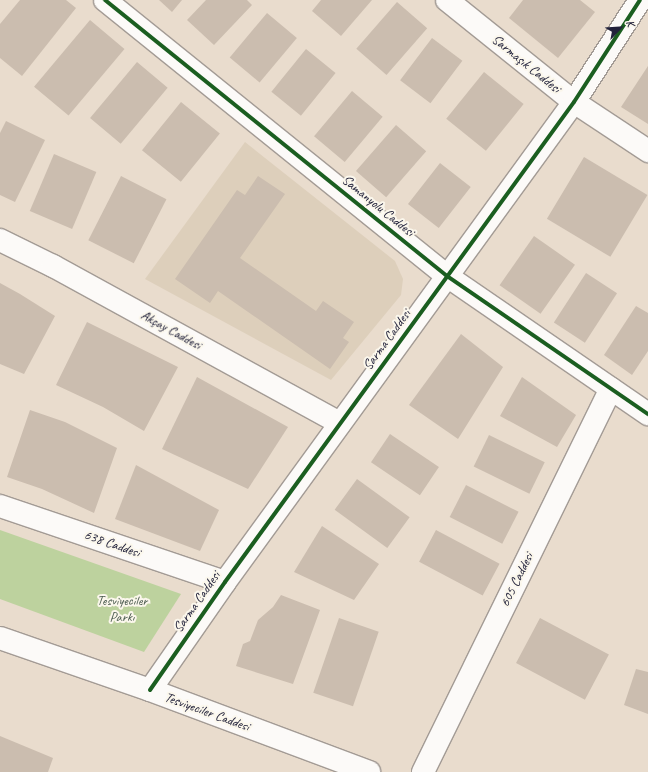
<!DOCTYPE html>
<meta charset="utf-8">
<style>
body{margin:0}
#map{position:relative;width:648px;height:772px;overflow:hidden;background:#e9dccd;font-family:Caveat,sans-serif}
div>[style]{position:absolute}
.built>*{inset:0;background:#ddcfbb}
.green>*{inset:0;background:#bdd29e}
.building>*{inset:0;background:#cbbdaf;transform-origin:0 0}
.roads{filter:drop-shadow(1px 0 #a39b95) drop-shadow(-1px 0 #a39b95) drop-shadow(0 1px #a39b95) drop-shadow(0 -1px #a39b95)}
.street>*{height:22px;margin:-11px;padding:0 11px;transform-origin:11px;border-radius:11px;background:#fcfaf8}
.secondary>*{height:22px;margin:-11px;padding:0 11px;transform-origin:11px;border-radius:11px;background:#fcfaf8}
.cycleway>*{height:4px;margin:-2px;padding:0 2px;transform-origin:2px;border-radius:2px;background:#1b5e20}
span{translate:-50% -50%;white-space:nowrap;text-align:center;line-height:1.15;-webkit-text-stroke:4px #fbf7ec;paint-order:stroke}
.street-label{font-size:14px;color:#22223b}
.park-label{font-size:14px;color:#4c5c50}
.north{position:absolute;left:600px;top:8px;width:40px;height:40px;-webkit-text-stroke:3px #fbf7ec;paint-order:stroke;rotate:65deg;font-size:11px;font-weight:700;line-height:16px;text-align:center;color:#22223b}
.north::after{content:'';display:block;margin:auto;width:14px;height:18px;background:#22223b;clip-path:polygon(50% 0,100% 100%,50% 72%,0 100%)}
</style>
<div id="map">
<div class="built">
<div style="clip-path:polygon(245px 142px,395px 261px,403px 279px,401px 295px,331px 380px,145px 279px)"></div>
</div>
<div class="green">
<div style="clip-path:polygon(0 530px,181px 594px,144px 652px,0 599px)"></div>
</div>
<div class="building">
<div style="clip-path:polygon(20px 0,66px 0,76px 8px,22px 76px,0 58px,0 24px)"></div>
<div style="clip-path:polygon(159px 0,182px 0,172px 12px)"></div>
<div style="clip-path:polygon(206px 0,247px 0,252px 5px,214px 45px,187px 20px)"></div>
<div style="clip-path:polygon(321px 0,372px 0,341px 36px,312px 11px)"></div>
<div style="clip-path:polygon(523px 0,580px 0,595px 12px,558px 58px,509px 18px)"></div>
<div style="left:397px;top:2px;width:40px;height:62px;rotate:41deg"></div>
<div style="left:267px;top:13px;width:39px;height:58px;rotate:40deg"></div>
<div style="left:90px;top:20px;width:45px;height:87px;rotate:40deg"></div>
<div style="left:432px;top:38px;width:38px;height:53px;rotate:37deg"></div>
<div style="left:306px;top:49px;width:38px;height:55px;rotate:39deg"></div>
<div style="left:137px;top:62px;width:40px;height:73px;rotate:40deg"></div>
<div style="clip-path:polygon(648px 66px,648px 124px,621px 107px)"></div>
<div style="left:484px;top:72px;width:51px;height:60px;rotate:39deg"></div>
<div style="left:352px;top:91px;width:40px;height:59px;rotate:40deg"></div>
<div style="left:181px;top:102px;width:50px;height:62px;rotate:39deg"></div>
<div style="clip-path:polygon(6px 121px,45px 140px,15px 202px,0 195px,0 133px)"></div>
<div style="left:396px;top:125px;width:40px;height:61px;rotate:41deg"></div>
<div style="left:54px;top:154px;width:46px;height:62px;rotate:23deg"></div>
<div style="left:584px;top:157px;width:74px;height:72px;rotate:31deg"></div>
<div style="left:440px;top:163px;width:39px;height:52px;rotate:38deg"></div>
<div style="left:121px;top:176px;width:51px;height:72px;rotate:27deg"></div>
<div style="clip-path:polygon(258px 176px,285px 194px,240px 258px,316px 311px,323px 301px,354px 322px,343px 338px,349px 342px,330px 369px,218px 291px,210px 303px,175px 279px,237px 190px,245px 195px)"></div>
<div style="left:534px;top:236px;width:50px;height:60px;rotate:35deg"></div>
<div style="left:586px;top:273px;width:37px;height:59px;rotate:33deg"></div>
<div style="clip-path:polygon(0 283px,20px 294px,55px 316px,24px 374px,0 364px)"></div>
<div style="clip-path:polygon(636px 306px,648px 313px,648px 351px,632px 375px,604px 355px)"></div>
<div style="clip-path:polygon(87px 322px,178px 367px,144px 431px,103px 407px,56px 385px)"></div>
<div style="clip-path:polygon(461px 334px,503px 367px,458px 439px,409px 405px)"></div>
<div style="clip-path:polygon(197px 377px,288px 427px,248px 489px,162px 449px)"></div>
<div style="clip-path:polygon(522px 377px,576px 415px,557px 447px,500px 416px)"></div>
<div style="clip-path:polygon(30px 410px,65px 422px,117px 448px,94px 513px,42px 489px,7px 477px)"></div>
<div style="left:390px;top:434px;width:59px;height:34px;rotate:34deg"></div>
<div style="left:489px;top:435px;width:62px;height:35px;rotate:26deg"></div>
<div style="clip-path:polygon(136px 465px,219px 510px,200px 551px,115px 519px)"></div>
<div style="left:357px;top:479px;width:65px;height:38px;rotate:36deg"></div>
<div style="left:466px;top:485px;width:59px;height:36px;rotate:27deg"></div>
<div style="clip-path:polygon(322px 526px,379px 564px,354px 600px,294px 572px)"></div>
<div style="left:436px;top:530px;width:72px;height:36px;rotate:28deg"></div>
<div style="clip-path:polygon(281px 595px,320px 610px,293px 684px,236px 666px,243px 644px,250px 641px,258px 620px,273px 607px)"></div>
<div style="left:339px;top:618px;width:42px;height:79px;rotate:19deg"></div>
<div style="left:540px;top:618px;width:78px;height:51px;rotate:28deg"></div>
<div style="clip-path:polygon(636px 669px,648px 672px,648px 714px,624px 705px)"></div>
<div style="clip-path:polygon(0 736px,53px 758px,48px 772px,0 772px)"></div>
</div>
<div class="roads">
<div class="street">
<div style="left:447px;top:0;width:163px;rotate:38.8deg"></div>
<div style="left:574px;top:102px;width:89px;rotate:33.5deg"></div>
<div style="left:0;top:240px;width:59px;rotate:26.1deg"></div>
<div style="left:53px;top:266px;width:327px;rotate:28.7deg"></div>
<div style="left:0;top:506px;width:237px;rotate:18.7deg"></div>
<div style="left:150px;top:690px;width:131px;rotate:-55.2deg"></div>
<div style="left:225px;top:582px;width:593px;rotate:-53.98deg"></div>
<div style="left:574px;top:102px;width:121px;rotate:-57.1deg"></div>
<div style="left:423px;top:772px;width:427px;rotate:-63.9deg"></div>
</div>
<div class="secondary">
<div style="left:105px;top:0;width:439px;rotate:38.9deg"></div>
<div style="left:447px;top:276px;width:244px;rotate:34.5deg"></div>
<div style="left:0;top:638px;width:159px;rotate:19.1deg"></div>
<div style="left:150px;top:690px;width:234px;rotate:20.5deg"></div>
</div>
</div>
<div class="cycleway">
<div style="left:105px;top:0;width:439px;rotate:38.9deg"></div>
<div style="left:447px;top:276px;width:244px;rotate:34.5deg"></div>
<div style="left:150px;top:690px;width:131px;rotate:-55.2deg"></div>
<div style="left:225px;top:582px;width:593px;rotate:-53.98deg"></div>
<div style="left:574px;top:102px;width:121px;rotate:-57.1deg"></div>
</div>
<div class="street-label">
<span style="left:526px;top:64px;rotate:39deg">Sarmaşık Caddesi</span>
<span style="left:378px;top:206px;rotate:39deg">Samanyolu Caddesi</span>
<span style="left:171px;top:330px;rotate:29deg">Akçay Caddesi</span>
<span style="left:387px;top:340px;rotate:-54deg">Sarma Caddesi</span>
<span style="left:112px;top:544px;rotate:19deg">638 Caddesi</span>
<span style="left:517px;top:580px;rotate:-64deg">605 Caddesi</span>
<span style="left:197px;top:602px;rotate:-55deg">Sarma Caddesi</span>
<span style="left:207px;top:712px;rotate:20deg">Tesviyeciler Caddesi</span>
</div>
<div class="park-label">
<span style="left:122px;top:609px">Tesviyeciler<br>Parkı</span>
</div>
<div class="north">K</div>
</div>
